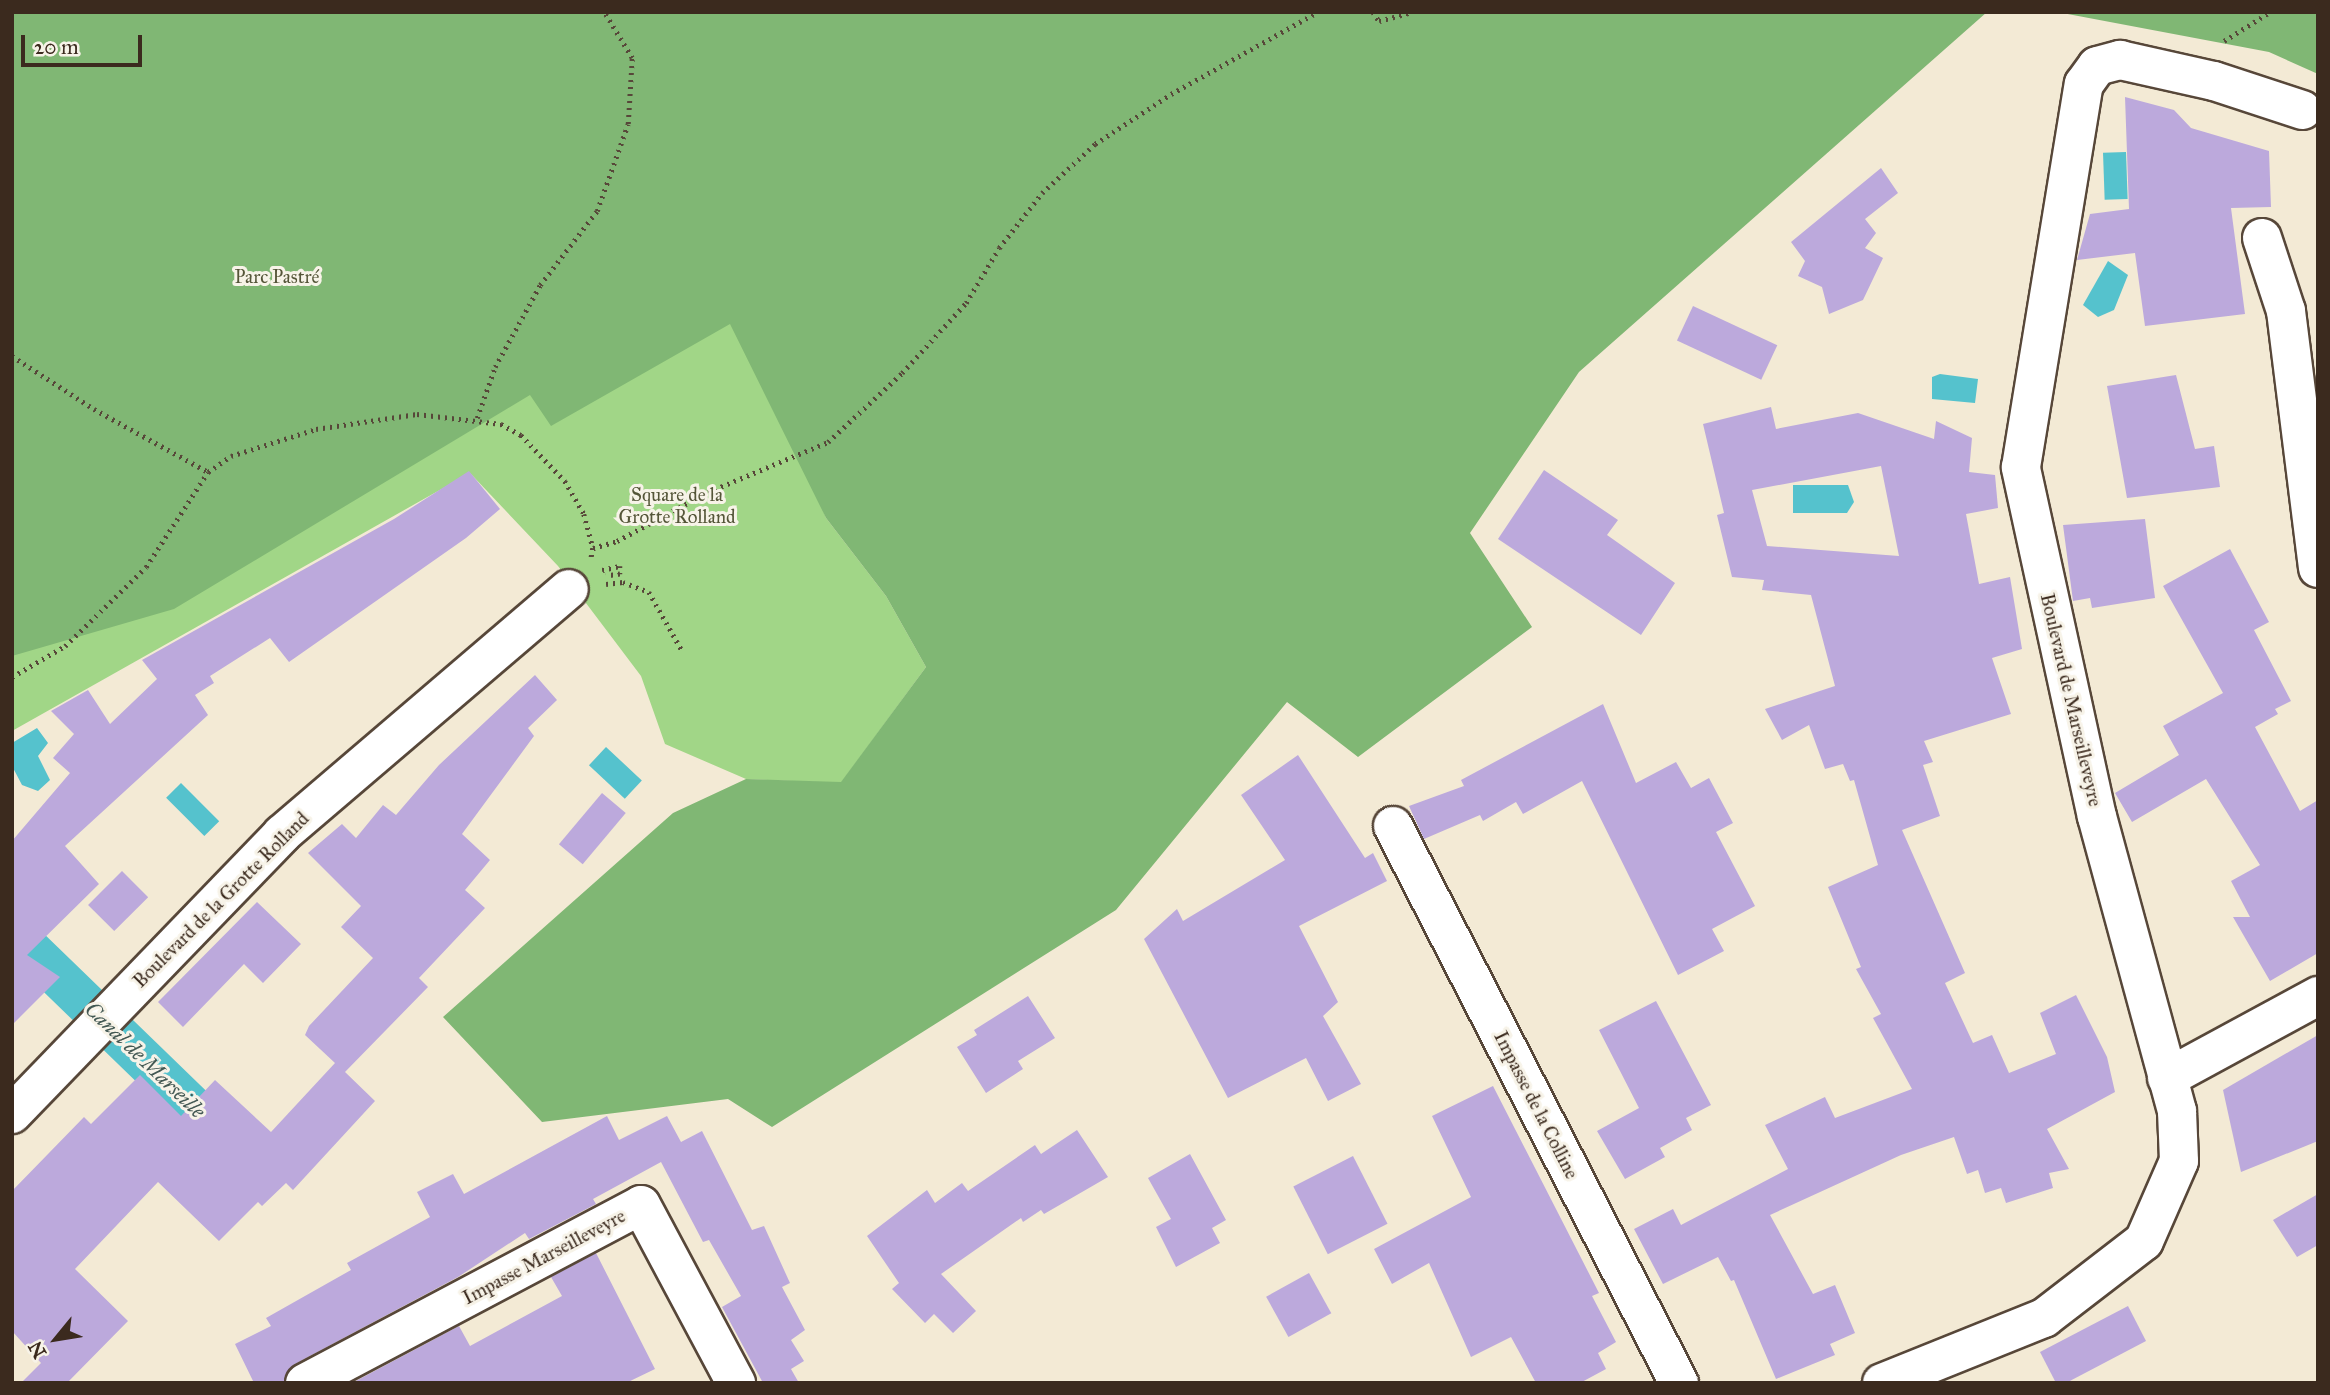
<!DOCTYPE html>
<meta charset="utf-8">
<style>
body{margin:0}
#map{position:relative;width:2330px;height:1395px;overflow:hidden;background:#f3ead5;font-family:"IM FELL Great Primer",serif}
div>[style]{position:absolute}
.green>*{inset:0;background:#a1d687}
.forest>*{inset:0;background:#80b774}
.water>*{inset:0;background:#55c2cd;transform-origin:0 0}
.canal>*{height:42px;margin:-21px;padding:0 21px;transform-origin:21px;border-radius:21px;background:#55c2cd}
.building>*{inset:0;background:#bca9dc;transform-origin:0 0}
.path>*{height:4.5px;margin-top:-2.25px;transform-origin:0;background:repeating-linear-gradient(90deg,#574739 0 2px,transparent 0 7px)}
.roads{filter:drop-shadow(2px 0 #574739) drop-shadow(-2px 0 #574739) drop-shadow(0 2px #574739) drop-shadow(0 -2px #574739)}
.minor>*{height:38px;margin:-19px;padding:0 19px;transform-origin:19px;border-radius:19px;background:#fff}
span{translate:-50% -50%;white-space:nowrap;text-align:center;line-height:1.15;-webkit-text-stroke:6px #f7f3e8;paint-order:stroke}
.park-label{font-size:19px;color:#545538}
.street-label{font-size:19px;color:#3b2a1e}
.water-label{font-size:21px;color:#435853;font-style:italic}
.frame{position:absolute;inset:0;border:14px solid #3b2a1e;pointer-events:none}
.north{position:absolute;left:21px;top:1304px;width:70px;height:70px;-webkit-text-stroke:5px #f7f3e8;paint-order:stroke;rotate:240deg;font-size:19px;font-weight:700;line-height:28px;text-align:center;color:#3b2a1e}
.north::after{content:'';display:block;margin:auto;width:24px;height:32px;background:#3b2a1e;clip-path:polygon(50% 0,100% 100%,50% 72%,0 100%)}
.scale{position:absolute;left:21px;top:35px;width:121px;height:32px;box-sizing:border-box;border:4px solid #3b2a1e;border-top:0;padding-left:9px;font-size:21px;line-height:24px;white-space:nowrap;color:#3b2a1e;-webkit-text-stroke:5px #f7f3e8;paint-order:stroke}
</style>
<div id="map">
<div class="green">
<div style="clip-path:polygon(12px 12px,1290px 12px,811px 480px,826px 518px,886px 596px,926px 667px,841px 783px,746px 779px,665px 744px,641px 676px,558px 566px,470px 473px,12px 731px)"></div>
</div>
<div class="forest">
<div style="clip-path:polygon(12px 12px,1987px 12px,1579px 372px,1470px 533px,1532px 627px,1358px 757px,1287px 702px,1116px 910px,772px 1127px,728px 1099px,542px 1122px,443px 1017px,673px 813px,746px 779px,841px 782px,926px 667px,886px 596px,826px 518px,730px 324px,551px 426px,530px 395px,174px 609px,12px 656px)"></div>
<div style="clip-path:polygon(2057px 12px,2318px 12px,2318px 74px,2269px 52px)"></div>
</div>
<div class="water">
<div style="left:2126px;top:152px;width:47px;height:23px;rotate:88deg"></div>
<div style="clip-path:polygon(2108px 261px,2128px 275px,2114px 310px,2098px 317px,2083px 305px)"></div>
<div style="clip-path:polygon(1940px 374px,1978px 379px,1975px 403px,1932px 399px,1932px 377px)"></div>
<div style="clip-path:polygon(1793px 485px,1848px 485px,1854px 502px,1847px 513px,1793px 513px)"></div>
<div style="clip-path:polygon(37px 728px,48px 743px,38px 756px,50px 780px,38px 791px,22px 785px,12px 766px,12px 743px)"></div>
<div style="left:606px;top:747px;width:49px;height:25px;rotate:43deg"></div>
<div style="left:181px;top:783px;width:54px;height:21px;rotate:45deg"></div>
</div>
<div class="canal">
<div style="left:12px;top:932px;width:308px;rotate:44.1deg"></div>
</div>
<div class="building">
<div style="clip-path:polygon(2125px 97px,2174px 110px,2191px 128px,2269px 151px,2271px 207px,2231px 208px,2245px 314px,2145px 326px,2135px 253px,2077px 260px,2090px 214px,2129px 209px)"></div>
<div style="clip-path:polygon(1881px 168px,1898px 193px,1865px 219px,1876px 233px,1865px 248px,1883px 258px,1863px 300px,1829px 314px,1822px 287px,1798px 276px,1805px 261px,1791px 242px)"></div>
<div style="left:1693px;top:306px;width:93px;height:38px;rotate:25deg"></div>
<div style="clip-path:polygon(2176px 375px,2195px 449px,2214px 446px,2220px 487px,2127px 498px,2107px 386px)"></div>
<div style="clip-path:polygon(evenodd,1771px 407px,1776px 429px,1858px 413px,1934px 439px,1936px 421px,1972px 438px,1969px 472px,1995px 475px,1998px 508px,1966px 514px,1979px 584px,2010px 577px,2022px 649px,1992px 658px,2011px 714px,1924px 741px,1933px 762px,1923px 765px,1940px 816px,1902px 830px,1965px 973px,1945px 983px,1973px 1043px,1992px 1035px,2009px 1073px,2056px 1054px,2040px 1013px,2076px 995px,2107px 1057px,2115px 1092px,2047px 1129px,2069px 1169px,2049px 1173px,2053px 1188px,2006px 1203px,2001px 1188px,1985px 1193px,1978px 1170px,1967px 1174px,1954px 1137px,1901px 1155px,1770px 1215px,1813px 1294px,1835px 1285px,1855px 1333px,1830px 1344px,1835px 1355px,1776px 1379px,1734px 1280px,1731px 1281px,1718px 1257px,1663px 1284px,1634px 1229px,1673px 1209px,1681px 1225px,1788px 1169px,1765px 1125px,1825px 1097px,1835px 1118px,1912px 1089px,1873px 1018px,1881px 1014px,1856px 969px,1861px 967px,1828px 887px,1878px 865px,1854px 780px,1850px 781px,1843px 764px,1825px 769px,1809px 725px,1782px 740px,1765px 709px,1835px 686px,1811px 595px,1762px 590px,1764px 580px,1732px 577px,1717px 515px,1724px 513px,1703px 424px,1771px 407px,1881px 466px,1899px 556px,1767px 546px,1752px 490px,1881px 466px)"></div>
<div style="clip-path:polygon(1544px 470px,1618px 520px,1607px 535px,1675px 583px,1641px 635px,1498px 539px)"></div>
<div style="clip-path:polygon(469px 471px,500px 509px,466px 538px,289px 662px,270px 638px,210px 676px,214px 683px,195px 695px,208px 715px,65px 846px,99px 884px,27px 955px,60px 977px,12px 1025px,12px 841px,70px 773px,53px 758px,74px 734px,51px 711px,88px 690px,110px 724px,157px 679px,142px 660px,394px 519px)"></div>
<div style="clip-path:polygon(2145px 519px,2155px 598px,2092px 608px,2090px 598px,2073px 601px,2063px 525px)"></div>
<div style="clip-path:polygon(2230px 549px,2269px 622px,2254px 630px,2291px 701px,2275px 709px,2278px 714px,2255px 727px,2300px 811px,2318px 800px,2318px 953px,2270px 981px,2233px 917px,2250px 917px,2231px 881px,2260px 865px,2206px 779px,2132px 822px,2115px 793px,2179px 755px,2163px 726px,2223px 693px,2163px 586px)"></div>
<div style="clip-path:polygon(535px 675px,557px 700px,528px 728px,534px 736px,462px 834px,490px 860px,465px 890px,485px 908px,419px 978px,428px 987px,345px 1072px,375px 1101px,293px 1190px,286px 1183px,262px 1206px,258px 1202px,219px 1241px,158px 1182px,75px 1269px,128px 1321px,67px 1383px,21px 1383px,41px 1363px,12px 1331px,12px 1191px,84px 1117px,91px 1124px,140px 1075px,181px 1116px,215px 1080px,271px 1132px,335px 1063px,305px 1035px,309px 1026px,373px 958px,341px 927px,361px 906px,308px 853px,342px 824px,356px 838px,383px 805px,396px 815px,439px 765px)"></div>
<div style="clip-path:polygon(1603px 704px,1636px 783px,1676px 762px,1691px 788px,1709px 778px,1733px 823px,1716px 832px,1755px 906px,1712px 929px,1724px 951px,1678px 975px,1582px 781px,1523px 814px,1516px 802px,1483px 821px,1480px 815px,1424px 839px,1409px 806px,1464px 786px,1461px 780px)"></div>
<div style="clip-path:polygon(1298px 755px,1365px 858px,1373px 853px,1387px 881px,1299px 926px,1338px 1002px,1323px 1016px,1361px 1084px,1328px 1101px,1306px 1058px,1228px 1098px,1144px 939px,1177px 909px,1183px 921px,1285px 860px,1241px 795px)"></div>
<div style="left:602px;top:793px;width:31px;height:67px;rotate:40deg"></div>
<div style="left:122px;top:871px;width:37px;height:48px;rotate:45deg"></div>
<div style="clip-path:polygon(257px 902px,301px 944px,263px 983px,244px 964px,183px 1027px,158px 1002px)"></div>
<div style="clip-path:polygon(1028px 996px,1055px 1038px,1018px 1061px,1023px 1069px,986px 1093px,957px 1047px,977px 1035px,974px 1030px)"></div>
<div style="clip-path:polygon(1656px 1001px,1711px 1105px,1686px 1118px,1692px 1130px,1660px 1148px,1665px 1157px,1625px 1179px,1597px 1131px,1639px 1108px,1599px 1030px)"></div>
<div style="clip-path:polygon(2318px 1035px,2318px 1141px,2241px 1172px,2223px 1090px)"></div>
<div style="clip-path:polygon(1493px 1086px,1599px 1293px,1592px 1296px,1616px 1342px,1598px 1353px,1606px 1369px,1580px 1383px,1536px 1383px,1511px 1337px,1471px 1357px,1429px 1263px,1392px 1284px,1374px 1249px,1471px 1197px,1432px 1116px)"></div>
<div style="clip-path:polygon(607px 1116px,619px 1140px,667px 1116px,681px 1142px,702px 1131px,752px 1230px,764px 1226px,790px 1283px,782px 1287px,805px 1330px,791px 1340px,804px 1361px,791px 1369px,799px 1383px,763px 1383px,722px 1307px,741px 1296px,709px 1240px,703px 1242px,661px 1162px,593px 1199px,596px 1204px,529px 1239px,525px 1233px,458px 1277px,295px 1364px,283px 1383px,254px 1383px,235px 1344px,271px 1326px,266px 1318px,351px 1270px,347px 1263px,430px 1217px,417px 1192px,453px 1174px,464px 1194px)"></div>
<div style="clip-path:polygon(1077px 1130px,1108px 1177px,1044px 1214px,1041px 1210px,1023px 1222px,1021px 1218px,941px 1274px,976px 1311px,953px 1333px,934px 1314px,925px 1323px,892px 1289px,899px 1283px,867px 1236px,927px 1190px,935px 1203px,962px 1183px,968px 1191px,1035px 1145px,1041px 1154px)"></div>
<div style="clip-path:polygon(1190px 1154px,1226px 1220px,1212px 1228px,1220px 1243px,1176px 1267px,1156px 1227px,1171px 1219px,1148px 1178px)"></div>
<div style="left:1353px;top:1156px;width:76px;height:67px;rotate:63deg"></div>
<div style="clip-path:polygon(2318px 1194px,2318px 1245px,2297px 1257px,2273px 1220px)"></div>
<div style="clip-path:polygon(596px 1253px,655px 1369px,626px 1383px,352px 1383px,459px 1326px,470px 1346px,562px 1296px,551px 1277px)"></div>
<div style="left:1309px;top:1273px;width:46px;height:49px;rotate:61deg"></div>
<div style="clip-path:polygon(2128px 1306px,2146px 1341px,2066px 1383px,2056px 1383px,2040px 1352px)"></div>
</div>
<div class="path">
<div style="left:1373px;top:12px;width:11px;rotate:56deg"></div>
<div style="left:1379px;top:21px;width:34px;rotate:-15deg"></div>
<div style="left:2224px;top:41px;width:54px;rotate:-32.2deg"></div>
<div style="left:12px;top:356px;width:98px;rotate:32.9deg"></div>
<div style="left:94px;top:409px;width:130px;rotate:28.9deg"></div>
<div style="left:477px;top:418px;width:54px;rotate:-70.6deg"></div>
<div style="left:495px;top:367px;width:94px;rotate:-61.2deg"></div>
<div style="left:540px;top:285px;width:93px;rotate:-52.4deg"></div>
<div style="left:597px;top:211px;width:92px;rotate:-70.4deg"></div>
<div style="left:628px;top:124px;width:66px;rotate:-86.5deg"></div>
<div style="left:632px;top:58px;width:54px;rotate:-121.3deg"></div>
<div style="left:593px;top:548px;width:25px;rotate:-16deg"></div>
<div style="left:617px;top:541px;width:103px;rotate:-28.3deg"></div>
<div style="left:708px;top:492px;width:130px;rotate:-22.6deg"></div>
<div style="left:828px;top:442px;width:101px;rotate:-43deg"></div>
<div style="left:902px;top:373px;width:95px;rotate:-47.6deg"></div>
<div style="left:966px;top:303px;width:64px;rotate:-59deg"></div>
<div style="left:999px;top:248px;width:70px;rotate:-52deg"></div>
<div style="left:1042px;top:193px;width:72px;rotate:-42.8deg"></div>
<div style="left:1095px;top:144px;width:91px;rotate:-33.3deg"></div>
<div style="left:1171px;top:94px;width:168px;rotate:-29.2deg"></div>
<div style="left:602px;top:570px;width:18px;rotate:-13deg"></div>
<div style="left:620px;top:566px;width:8px;rotate:90deg"></div>
<div style="left:620px;top:574px;width:14px;rotate:172deg"></div>
<div style="left:606px;top:584px;width:17px;rotate:-7deg"></div>
<div style="left:623px;top:582px;width:28px;rotate:21deg"></div>
<div style="left:649px;top:592px;width:69px;rotate:60.5deg"></div>
<div style="left:12px;top:677px;width:61px;rotate:-30.3deg"></div>
<div style="left:65px;top:646px;width:113px;rotate:-44.3deg"></div>
<div style="left:146px;top:567px;width:113px;rotate:-56.9deg"></div>
<div style="left:208px;top:472px;width:28px;rotate:-35deg"></div>
<div style="left:231px;top:456px;width:89px;rotate:-17.6deg"></div>
<div style="left:316px;top:429px;width:102px;rotate:-8.4deg"></div>
<div style="left:417px;top:414px;width:85px;rotate:6.8deg"></div>
<div style="left:501px;top:424px;width:23px;rotate:29deg"></div>
<div style="left:521px;top:435px;width:64px;rotate:46.3deg"></div>
<div style="left:565px;top:481px;width:38px;rotate:60deg"></div>
<div style="left:584px;top:514px;width:35px;rotate:75deg"></div>
<div style="left:593px;top:548px;width:11px;rotate:100deg"></div>
</div>
<div class="roads">
<div class="minor">
<div style="left:2262px;top:238px;width:77px;rotate:71.8deg"></div>
<div style="left:2286px;top:311px;width:259px;rotate:82.9deg"></div>
<div style="left:1393px;top:826px;width:626px;rotate:62.82deg"></div>
<div style="left:2167px;top:1078px;width:172px;rotate:-28.5deg"></div>
<div style="left:12px;top:1114px;width:389px;rotate:-46deg"></div>
<div style="left:282px;top:834px;width:377px;rotate:-40.5deg"></div>
<div style="left:305px;top:1383px;width:380px;rotate:-27.9deg"></div>
<div style="left:641px;top:1205px;width:202px;rotate:61.9deg"></div>
<div style="left:1882px;top:1383px;width:175px;rotate:-21.9deg"></div>
<div style="left:2044px;top:1318px;width:126px;rotate:-37.6deg"></div>
<div style="left:2144px;top:1241px;width:87px;rotate:-66.4deg"></div>
<div style="left:2179px;top:1161px;width:50px;rotate:-92.3deg"></div>
<div style="left:2177px;top:1111px;width:305px;rotate:-105.2deg"></div>
<div style="left:2097px;top:817px;width:358px;rotate:-102.3deg"></div>
<div style="left:2021px;top:467px;width:388px;rotate:-80.7deg"></div>
<div style="left:2084px;top:84px;width:22px;rotate:-54deg"></div>
<div style="left:2097px;top:66px;width:24px;rotate:-15deg"></div>
<div style="left:2120px;top:60px;width:96px;rotate:12.6deg"></div>
<div style="left:2214px;top:81px;width:93px;rotate:18.2deg"></div>
</div>
</div>
<div class="park-label">
<span style="left:277px;top:277px">Parc Pastré</span>
<span style="left:677px;top:506px">Square de la<br>Grotte Rolland</span>
</div>
<div class="street-label">
<span style="left:2071px;top:700px;rotate:77deg">Boulevard de Marseilleveyre</span>
<span style="left:221px;top:900px;rotate:-45deg">Boulevard de la Grotte Rolland</span>
<span style="left:1536px;top:1105px;rotate:63deg">Impasse de la Colline</span>
<span style="left:544px;top:1257px;rotate:-28deg">Impasse Marseilleveyre</span>
</div>
<div class="water-label">
<span style="left:145px;top:1060px;rotate:44deg">Canal de Marseille</span>
</div>
<div class="frame"></div>
<div class="north">N</div>
<div class="scale">20 m</div>
</div>
